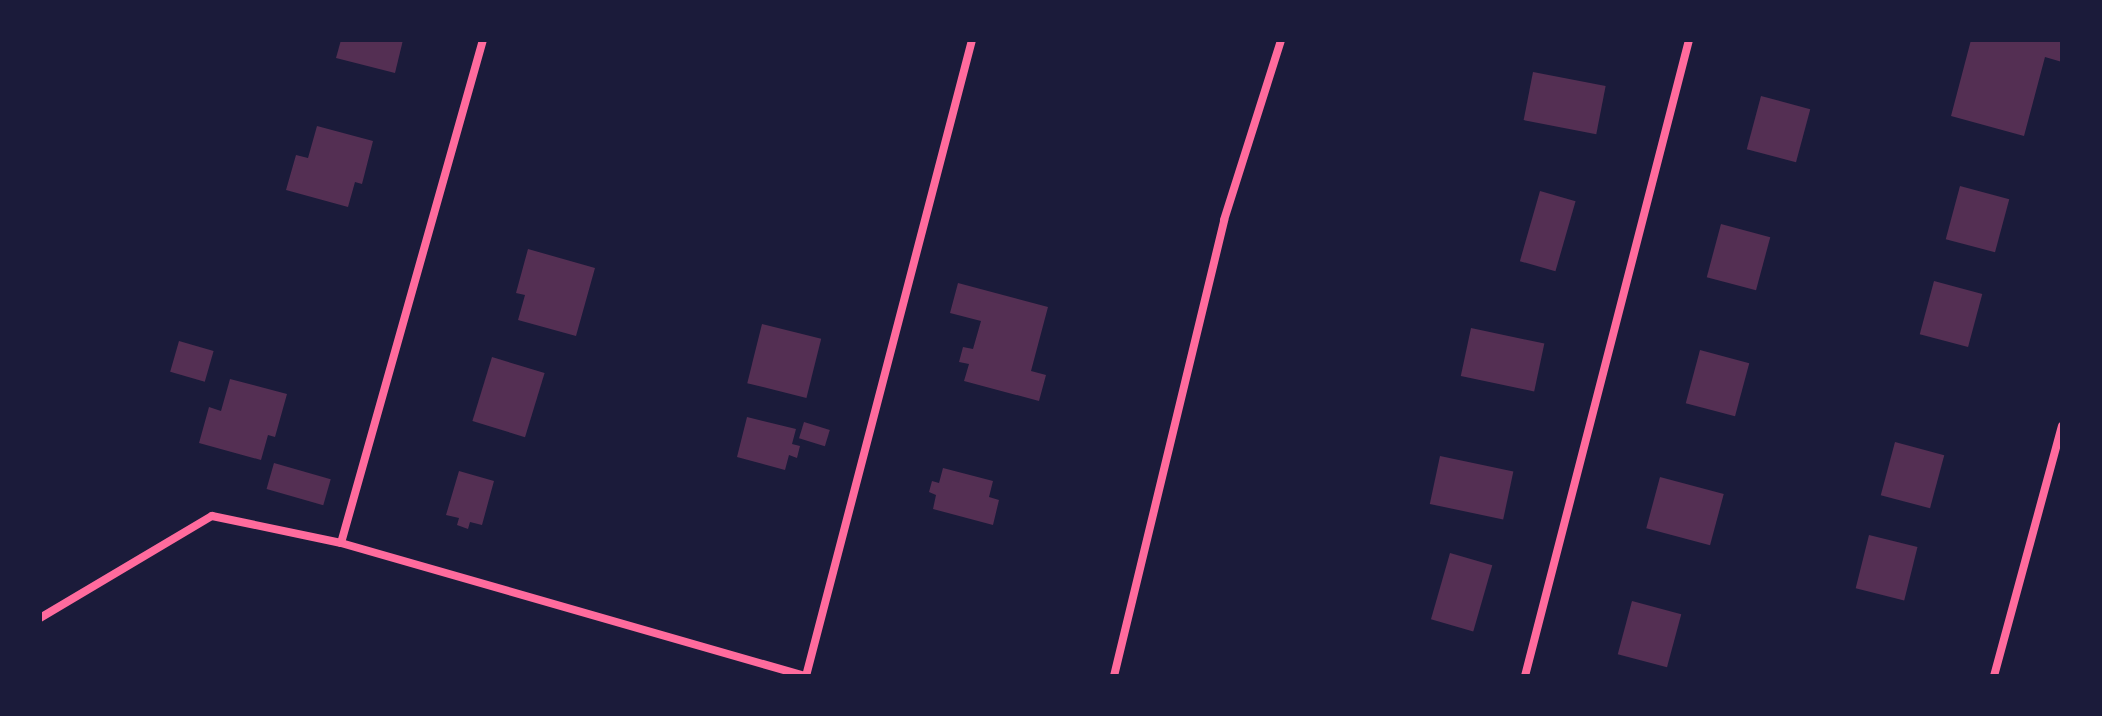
<!DOCTYPE html>
<style>
body{margin:0}
#map{position:relative;width:2102px;height:716px;overflow:hidden;background:#1b1b3a;font-family:Arial,sans-serif}
div>[style]{position:absolute}
.building>*{inset:0;background:#542f53;transform-origin:0 0}
.minor>*{height:8px;margin:-4px;padding:0 4px;transform-origin:4px;border-radius:4px;background:#ff6b9d}
span{translate:-50% -50%;white-space:nowrap;text-align:center;line-height:1.15;-webkit-text-stroke:6px #1b1b3a;paint-order:stroke}
.frame{position:absolute;inset:0;border:42px solid #1b1b3a;pointer-events:none}
</style>
<div id="map">
<div class="building">
<div style="clip-path:polygon(341px 40px,403px 40px,395px 73px,336px 58px)"></div>
<div style="clip-path:polygon(1971px 40px,2062px 40px,2062px 62px,2045px 57px,2024px 136px,1951px 116px)"></div>
<div style="left:1533px;top:72px;width:74px;height:49px;rotate:11deg"></div>
<div style="left:1761px;top:96px;width:51px;height:55px;rotate:15deg"></div>
<div style="clip-path:polygon(317px 126px,373px 141px,362px 184px,355px 182px,348px 207px,286px 190px,296px 155px,308px 158px)"></div>
<div style="left:1960px;top:186px;width:51px;height:55px;rotate:15deg"></div>
<div style="left:1540px;top:191px;width:37px;height:73px;rotate:16deg"></div>
<div style="left:1721px;top:224px;width:51px;height:55px;rotate:15deg"></div>
<div style="clip-path:polygon(528px 249px,595px 268px,576px 336px,518px 320px,525px 295px,516px 293px)"></div>
<div style="left:1934px;top:281px;width:50px;height:55px;rotate:15deg"></div>
<div style="clip-path:polygon(958px 283px,1048px 307px,1031px 371px,1046px 375px,1039px 401px,964px 381px,969px 364px,959px 362px,963px 347px,973px 349px,981px 321px,950px 313px)"></div>
<div style="left:762px;top:324px;width:61px;height:61px;rotate:14deg"></div>
<div style="left:1471px;top:328px;width:75px;height:49px;rotate:12deg"></div>
<div style="left:179px;top:341px;width:36px;height:32px;rotate:16deg"></div>
<div style="left:1700px;top:350px;width:51px;height:55px;rotate:15deg"></div>
<div style="left:492px;top:357px;width:55px;height:67px;rotate:17deg"></div>
<div style="clip-path:polygon(230px 379px,287px 394px,275px 437px,268px 435px,261px 460px,199px 443px,209px 407px,221px 411px)"></div>
<div style="clip-path:polygon(747px 417px,796px 429px,792px 444px,800px 446px,797px 458px,789px 455px,785px 470px,737px 457px)"></div>
<div style="left:804px;top:422px;width:27px;height:17px;rotate:17deg"></div>
<div style="left:1895px;top:442px;width:51px;height:55px;rotate:15deg"></div>
<div style="left:1440px;top:456px;width:75px;height:49px;rotate:12deg"></div>
<div style="left:274px;top:463px;width:59px;height:27px;rotate:16deg"></div>
<div style="clip-path:polygon(943px 468px,993px 481px,989px 497px,999px 500px,993px 525px,933px 509px,936px 495px,929px 492px,932px 481px,939px 483px)"></div>
<div style="clip-path:polygon(459px 471px,494px 481px,482px 525px,470px 522px,468px 529px,457px 525px,459px 518px,446px 515px)"></div>
<div style="left:1660px;top:477px;width:66px;height:53px;rotate:15deg"></div>
<div style="left:1869px;top:535px;width:50px;height:55px;rotate:14deg"></div>
<div style="left:1450px;top:553px;width:44px;height:69px;rotate:16deg"></div>
<div style="left:1632px;top:601px;width:51px;height:55px;rotate:15deg"></div>
</div>
<div class="minor">
<div style="left:341px;top:543px;width:523px;rotate:-74.24deg"></div>
<div style="left:40px;top:618px;width:200px;rotate:-30.7deg"></div>
<div style="left:212px;top:516px;width:132px;rotate:11.8deg"></div>
<div style="left:341px;top:543px;width:484px;rotate:16deg"></div>
<div style="left:806px;top:676px;width:657px;rotate:-75.37deg"></div>
<div style="left:1114px;top:676px;width:469px;rotate:-76.4deg"></div>
<div style="left:1224px;top:220px;width:189px;rotate:-72.4deg"></div>
<div style="left:1525px;top:676px;width:657px;rotate:-75.54deg"></div>
<div style="left:1994px;top:676px;width:259px;rotate:-74.8deg"></div>
</div>
<div class="frame"></div>
</div>
